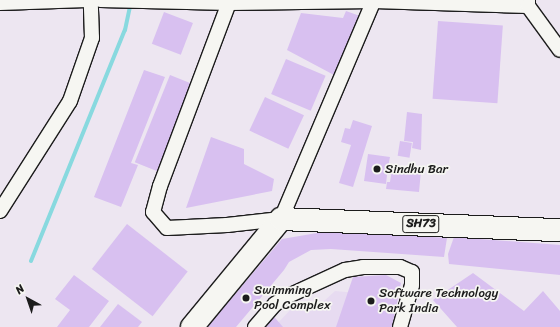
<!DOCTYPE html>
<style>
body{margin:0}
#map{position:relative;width:560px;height:327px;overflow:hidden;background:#ede6f1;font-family:Sriracha,sans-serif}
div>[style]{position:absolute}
.built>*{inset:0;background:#e7dbf1}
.stream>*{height:4px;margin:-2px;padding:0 2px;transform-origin:2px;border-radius:2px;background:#88d9df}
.building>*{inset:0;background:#d8c0f0;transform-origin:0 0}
.roads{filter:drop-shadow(1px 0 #1c1c1c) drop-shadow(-1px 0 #1c1c1c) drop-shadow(0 1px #1c1c1c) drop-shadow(0 -1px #1c1c1c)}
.street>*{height:14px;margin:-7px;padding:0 7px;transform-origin:7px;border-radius:7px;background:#f6f6f2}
.primary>*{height:22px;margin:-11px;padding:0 11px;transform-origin:11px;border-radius:11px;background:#f6f6f2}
.dots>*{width:11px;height:11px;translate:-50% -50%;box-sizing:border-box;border:2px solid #f6f6f2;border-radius:50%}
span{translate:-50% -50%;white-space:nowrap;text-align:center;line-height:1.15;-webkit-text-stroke:3.5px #f6f6f2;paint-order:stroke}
.shield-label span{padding:1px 3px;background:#f6f6f2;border:1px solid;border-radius:3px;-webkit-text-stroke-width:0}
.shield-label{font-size:12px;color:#1c1c1c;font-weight:700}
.poi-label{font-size:13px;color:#1c1c1c}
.left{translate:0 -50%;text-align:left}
.north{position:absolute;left:8px;top:279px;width:40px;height:40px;-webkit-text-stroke:3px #f6f6f2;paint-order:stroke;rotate:320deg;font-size:11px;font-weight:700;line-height:16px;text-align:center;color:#1c1c1c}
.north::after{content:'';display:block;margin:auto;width:14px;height:18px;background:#1c1c1c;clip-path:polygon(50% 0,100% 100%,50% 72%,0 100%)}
</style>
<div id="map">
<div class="built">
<div style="clip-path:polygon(335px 291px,390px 296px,392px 327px,274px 327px,294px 306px,323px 302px)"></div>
</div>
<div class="stream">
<div style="left:31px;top:261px;width:249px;rotate:-67.9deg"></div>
<div style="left:125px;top:30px;width:29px;rotate:-78deg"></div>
</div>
<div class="building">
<div style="clip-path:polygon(346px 11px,360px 16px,334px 75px,287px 50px,301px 13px,343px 18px)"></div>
<div style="left:164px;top:12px;width:31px;height:34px;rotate:21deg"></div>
<div style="left:438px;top:21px;width:65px;height:78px;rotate:4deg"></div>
<div style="left:286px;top:59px;width:43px;height:38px;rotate:23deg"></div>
<div style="clip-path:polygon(144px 70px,165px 77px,131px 163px,138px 165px,121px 207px,94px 197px)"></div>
<div style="left:170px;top:75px;width:27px;height:94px;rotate:22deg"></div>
<div style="left:265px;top:97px;width:43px;height:37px;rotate:25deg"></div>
<div style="clip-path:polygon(407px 112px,422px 114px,421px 150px,412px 148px,413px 142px,404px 141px)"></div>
<div style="clip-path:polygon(353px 120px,372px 126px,353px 187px,339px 183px,351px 145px,341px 142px,345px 128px,350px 129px)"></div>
<div style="clip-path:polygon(211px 137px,244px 149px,244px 164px,274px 179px,272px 191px,186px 208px)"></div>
<div style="left:400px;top:141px;width:12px;height:15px;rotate:9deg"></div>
<div style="clip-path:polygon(368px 154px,390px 157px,388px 167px,421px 171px,419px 192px,386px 189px,387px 182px,390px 182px,391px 175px,387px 175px,386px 184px,364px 181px)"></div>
<div style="left:127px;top:224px;width:77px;height:57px;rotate:38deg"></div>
<div style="clip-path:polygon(358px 232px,447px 238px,444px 257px,331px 249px,311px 250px,289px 262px,284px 270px,236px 327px,207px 327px,282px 239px,317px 233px)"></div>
<div style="clip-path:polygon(454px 237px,560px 245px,560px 275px,449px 264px,448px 254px)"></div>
<div style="clip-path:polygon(473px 273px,524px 311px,543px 291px,560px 311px,560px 327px,457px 327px,433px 300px)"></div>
<div style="clip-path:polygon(74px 275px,109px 301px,89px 327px,57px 327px,70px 310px,55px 299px)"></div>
<div style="clip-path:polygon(386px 275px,401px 283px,392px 327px,336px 327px,353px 277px)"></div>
<div style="clip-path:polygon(118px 304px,142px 322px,138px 327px,100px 327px)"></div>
<div style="clip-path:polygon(270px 312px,283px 327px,259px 327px)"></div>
</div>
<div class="roads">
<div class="street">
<div style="left:100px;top:0;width:130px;rotate:1.3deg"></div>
<div style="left:230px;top:3px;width:144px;rotate:-0.8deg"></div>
<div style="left:374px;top:1px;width:154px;rotate:1.9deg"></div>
<div style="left:230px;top:0;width:199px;rotate:110.6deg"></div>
<div style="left:160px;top:186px;width:27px;rotate:105deg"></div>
<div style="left:153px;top:212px;width:21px;rotate:49deg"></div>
<div style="left:167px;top:228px;width:60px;rotate:-2.9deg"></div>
<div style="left:227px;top:225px;width:54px;rotate:-6.3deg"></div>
<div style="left:281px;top:219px;width:238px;rotate:-67deg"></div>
<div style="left:528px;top:0;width:6px;rotate:90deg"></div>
<div style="left:528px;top:6px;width:54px;rotate:54deg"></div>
<div style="left:0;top:3px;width:87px;rotate:-2deg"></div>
<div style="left:0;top:211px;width:130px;rotate:-57.5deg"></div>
<div style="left:70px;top:101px;width:67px;rotate:-70.8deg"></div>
<div style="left:92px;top:38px;width:38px;rotate:-92deg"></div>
<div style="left:255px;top:327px;width:30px;rotate:-49deg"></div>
<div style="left:275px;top:304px;width:13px;rotate:-32deg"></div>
<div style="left:286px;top:297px;width:65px;rotate:-24.6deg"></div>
<div style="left:345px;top:270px;width:18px;rotate:-9deg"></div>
<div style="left:363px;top:267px;width:37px"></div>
<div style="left:400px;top:267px;width:13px;rotate:23deg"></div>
<div style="left:412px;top:272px;width:13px;rotate:90deg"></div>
<div style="left:412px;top:285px;width:44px;rotate:105.9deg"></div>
</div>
<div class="primary">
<div style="left:192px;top:327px;width:140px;rotate:-50.5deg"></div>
<div style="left:281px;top:219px;width:279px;rotate:2.3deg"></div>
</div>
</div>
<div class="dots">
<div style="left:377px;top:169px;background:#1c1c1c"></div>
<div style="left:246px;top:298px;background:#1c1c1c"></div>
<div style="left:371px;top:301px;background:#1c1c1c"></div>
</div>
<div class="shield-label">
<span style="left:421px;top:224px">SH73</span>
</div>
<div class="poi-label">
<span class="left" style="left:385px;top:169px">Sindhu Bar</span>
<span class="left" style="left:254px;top:298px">Swimming<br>Pool Complex</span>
<span class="left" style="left:379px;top:301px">Software Technology<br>Park India</span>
</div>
<div class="north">N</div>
</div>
